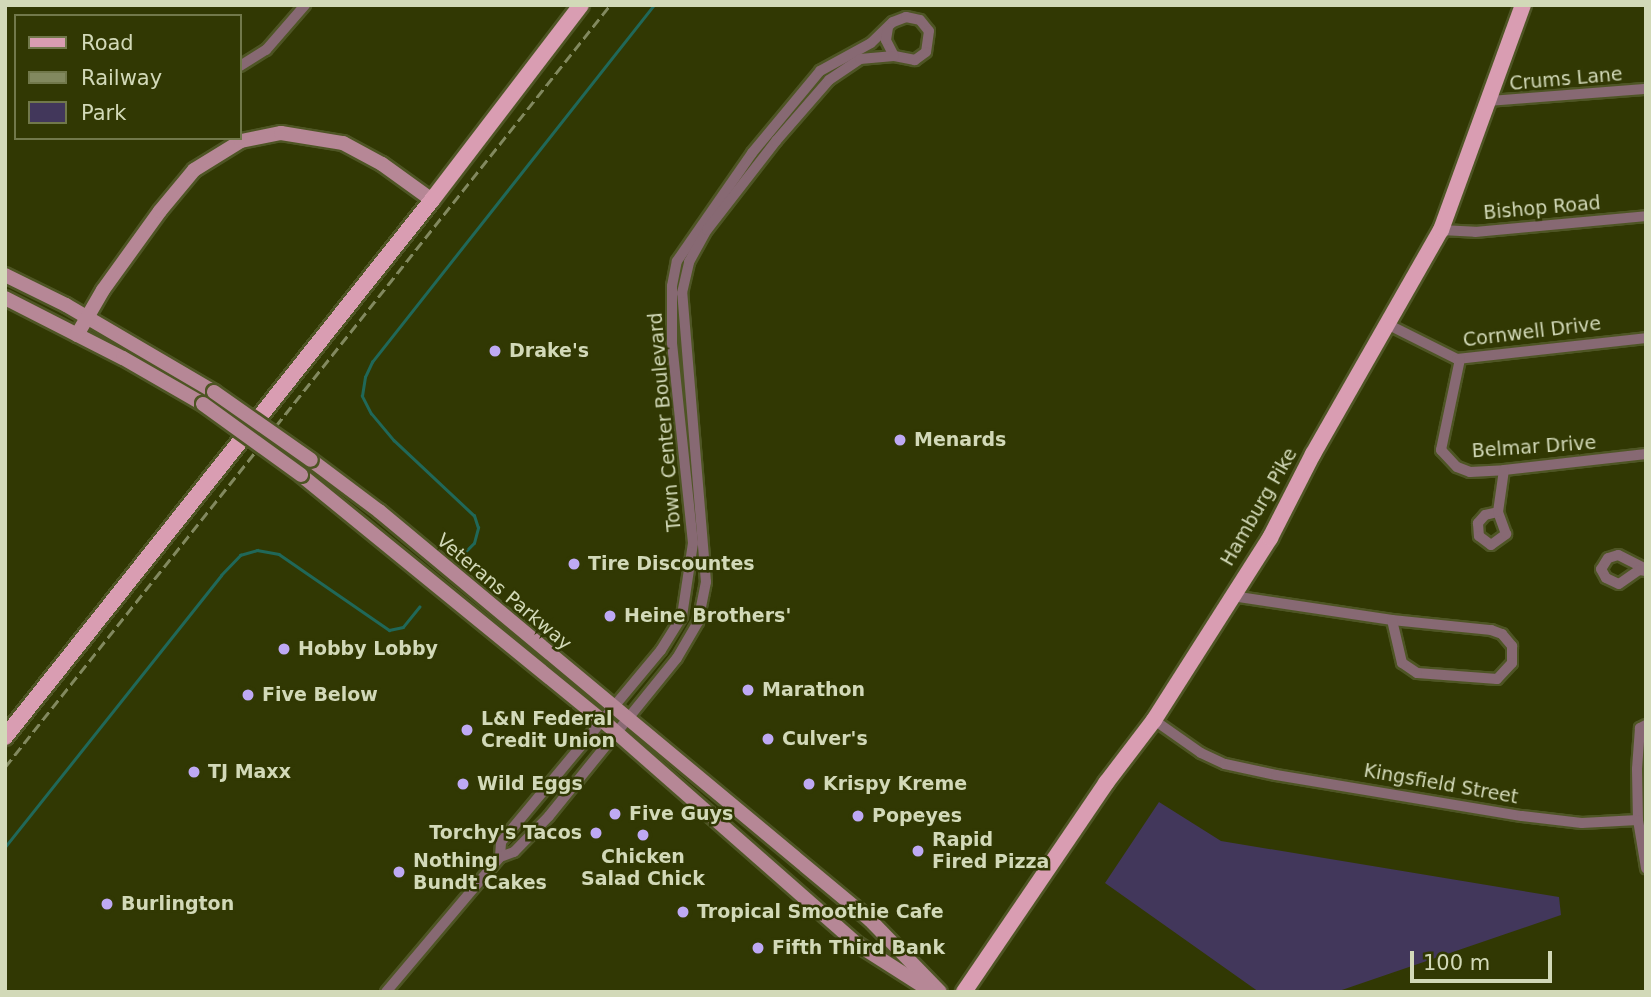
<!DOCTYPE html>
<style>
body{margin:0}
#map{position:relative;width:1651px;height:997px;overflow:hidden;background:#313803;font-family:"DejaVu Sans",sans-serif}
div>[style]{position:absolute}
.green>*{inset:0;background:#42375b}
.stream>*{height:2.5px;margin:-1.25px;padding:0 1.25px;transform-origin:1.25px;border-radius:1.25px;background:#206859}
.roads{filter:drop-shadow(2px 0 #4e5524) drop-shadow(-2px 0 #4e5524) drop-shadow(0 2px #4e5524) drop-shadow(0 -2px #4e5524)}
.street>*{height:10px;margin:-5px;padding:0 5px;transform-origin:5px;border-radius:5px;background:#876973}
.secondary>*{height:14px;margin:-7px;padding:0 7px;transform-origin:7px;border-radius:7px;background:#b68796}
.primary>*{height:16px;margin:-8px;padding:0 8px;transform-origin:8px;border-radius:8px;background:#d99db2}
.rail>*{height:2.5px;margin-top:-1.25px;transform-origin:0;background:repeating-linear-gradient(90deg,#82895f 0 10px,transparent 0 15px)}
.bridges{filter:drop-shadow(2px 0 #4e5524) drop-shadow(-2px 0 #4e5524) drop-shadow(0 2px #4e5524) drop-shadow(0 -2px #4e5524)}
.secondary-bridge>*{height:14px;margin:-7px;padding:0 7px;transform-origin:7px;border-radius:7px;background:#b68796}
.dots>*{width:19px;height:19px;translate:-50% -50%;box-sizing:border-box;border:4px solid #313803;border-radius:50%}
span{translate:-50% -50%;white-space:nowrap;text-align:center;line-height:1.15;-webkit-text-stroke:5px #313803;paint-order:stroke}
.street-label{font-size:19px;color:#d2d9b8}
.poi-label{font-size:19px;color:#d2d9b8;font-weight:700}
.left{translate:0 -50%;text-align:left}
.right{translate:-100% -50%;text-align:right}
.frame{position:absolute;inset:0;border:7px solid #d2d9b8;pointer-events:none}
.legend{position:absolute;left:14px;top:14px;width:228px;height:126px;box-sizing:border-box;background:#313803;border:2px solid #71784b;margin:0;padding:9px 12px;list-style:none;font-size:21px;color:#d2d9b8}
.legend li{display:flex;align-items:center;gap:14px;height:35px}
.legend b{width:35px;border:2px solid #71784b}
.scale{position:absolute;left:1410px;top:951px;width:142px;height:32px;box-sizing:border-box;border:4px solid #d2d9b8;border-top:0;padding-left:9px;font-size:21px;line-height:24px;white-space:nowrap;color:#d2d9b8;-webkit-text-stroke:5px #313803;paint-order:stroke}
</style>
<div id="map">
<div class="green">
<div style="clip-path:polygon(1159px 802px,1221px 841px,1559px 897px,1561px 915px,1336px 992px,1259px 992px,1105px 883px)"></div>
</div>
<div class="stream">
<div style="left:466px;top:551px;width:11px;rotate:-45deg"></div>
<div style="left:474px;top:543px;width:16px;rotate:-75deg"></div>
<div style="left:478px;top:528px;width:13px;rotate:-108deg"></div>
<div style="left:474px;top:516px;width:110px;rotate:-136.8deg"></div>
<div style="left:394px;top:441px;width:35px;rotate:-130deg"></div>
<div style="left:371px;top:414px;width:20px;rotate:-117deg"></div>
<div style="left:362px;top:396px;width:19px;rotate:-81deg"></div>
<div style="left:365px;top:377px;width:17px;rotate:-65deg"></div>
<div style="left:372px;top:362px;width:455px;rotate:-51.7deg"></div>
<div style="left:5px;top:847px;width:347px;rotate:-51.5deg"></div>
<div style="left:221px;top:575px;width:28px;rotate:-46deg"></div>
<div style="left:240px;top:555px;width:18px;rotate:-16deg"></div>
<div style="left:257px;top:550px;width:22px;rotate:10deg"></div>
<div style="left:279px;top:554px;width:134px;rotate:34.6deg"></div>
<div style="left:389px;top:630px;width:14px;rotate:-12deg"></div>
<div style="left:403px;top:627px;width:26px;rotate:-51deg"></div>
</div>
<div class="roads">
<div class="street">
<div style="left:240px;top:66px;width:31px;rotate:-32deg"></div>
<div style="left:266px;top:50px;width:60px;rotate:-49.1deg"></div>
<div style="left:1489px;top:101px;width:157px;rotate:-4.4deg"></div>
<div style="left:1441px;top:230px;width:34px;rotate:3deg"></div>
<div style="left:1475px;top:232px;width:172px;rotate:-5.3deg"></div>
<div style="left:1389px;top:325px;width:76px;rotate:26.6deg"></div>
<div style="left:1457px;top:359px;width:190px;rotate:-6.3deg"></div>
<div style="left:1460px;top:359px;width:93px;rotate:101.8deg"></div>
<div style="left:1441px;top:450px;width:23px;rotate:47deg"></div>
<div style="left:1457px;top:467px;width:14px;rotate:21deg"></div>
<div style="left:1470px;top:472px;width:34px;rotate:-3deg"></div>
<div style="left:1504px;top:470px;width:143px;rotate:-6.4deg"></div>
<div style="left:1498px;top:512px;width:13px;rotate:167deg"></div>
<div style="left:1485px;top:515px;width:11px;rotate:131deg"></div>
<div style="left:1478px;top:523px;width:13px;rotate:86deg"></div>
<div style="left:1479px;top:536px;width:15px;rotate:37deg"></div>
<div style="left:1491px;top:545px;width:19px;rotate:-36deg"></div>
<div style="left:1506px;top:534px;width:23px;rotate:-110deg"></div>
<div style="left:1498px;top:512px;width:42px;rotate:-81.9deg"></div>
<div style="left:1646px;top:569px;width:31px;rotate:-153deg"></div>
<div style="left:1618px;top:555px;width:10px;rotate:163deg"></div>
<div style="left:1608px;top:558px;width:13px;rotate:122deg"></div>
<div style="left:1601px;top:569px;width:10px;rotate:61deg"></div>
<div style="left:1606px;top:578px;width:14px;rotate:25deg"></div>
<div style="left:1619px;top:584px;width:24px;rotate:-35deg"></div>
<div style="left:1639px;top:570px;width:7px;rotate:8deg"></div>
<div style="left:1232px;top:596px;width:162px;rotate:8.5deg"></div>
<div style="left:1392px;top:620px;width:100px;rotate:5.8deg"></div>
<div style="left:1491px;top:630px;width:12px;rotate:20deg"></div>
<div style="left:1502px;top:634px;width:16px;rotate:50deg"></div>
<div style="left:1512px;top:646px;width:17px;rotate:90deg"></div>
<div style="left:1512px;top:663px;width:22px;rotate:133deg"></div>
<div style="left:1497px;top:679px;width:80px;rotate:-175.7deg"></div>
<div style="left:1417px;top:673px;width:18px;rotate:-146deg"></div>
<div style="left:1402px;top:663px;width:44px;rotate:-103.1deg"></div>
<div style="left:1154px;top:720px;width:57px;rotate:35.1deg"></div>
<div style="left:1201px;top:753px;width:26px;rotate:25deg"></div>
<div style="left:1225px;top:764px;width:52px;rotate:12.2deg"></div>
<div style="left:1276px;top:775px;width:249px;rotate:9.5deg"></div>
<div style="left:1522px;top:816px;width:60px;rotate:6.7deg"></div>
<div style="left:1582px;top:823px;width:56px;rotate:-3.1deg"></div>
<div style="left:1646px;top:725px;width:7px;rotate:153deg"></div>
<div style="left:1640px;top:728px;width:41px;rotate:94.2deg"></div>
<div style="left:1637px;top:769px;width:51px;rotate:88.9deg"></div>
<div style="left:1638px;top:820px;width:49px;rotate:80.5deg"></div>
<div style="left:500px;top:857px;width:15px;rotate:-86deg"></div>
<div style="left:501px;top:842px;width:250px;rotate:-50.2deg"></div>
<div style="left:661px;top:650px;width:40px;rotate:-58deg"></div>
<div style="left:682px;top:616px;width:74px;rotate:-81.4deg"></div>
<div style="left:693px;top:543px;width:200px;rotate:-96deg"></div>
<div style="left:672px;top:344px;width:58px;rotate:-90deg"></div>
<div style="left:672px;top:286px;width:25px;rotate:-79deg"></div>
<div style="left:677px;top:261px;width:131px;rotate:-55.2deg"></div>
<div style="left:752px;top:153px;width:107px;rotate:-50.3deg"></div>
<div style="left:820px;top:71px;width:58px;rotate:-28.8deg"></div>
<div style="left:871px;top:43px;width:30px;rotate:-44deg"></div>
<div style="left:893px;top:22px;width:14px;rotate:-21deg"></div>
<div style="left:906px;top:17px;width:14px;rotate:12deg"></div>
<div style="left:920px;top:20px;width:14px;rotate:51deg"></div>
<div style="left:929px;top:31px;width:21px;rotate:98deg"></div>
<div style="left:926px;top:52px;width:14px;rotate:144deg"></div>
<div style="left:915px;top:60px;width:21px;rotate:-169deg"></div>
<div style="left:894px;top:56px;width:18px;rotate:-117deg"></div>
<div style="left:886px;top:40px;width:12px;rotate:-81deg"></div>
<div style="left:386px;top:992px;width:177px;rotate:-49.8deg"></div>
<div style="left:500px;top:857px;width:15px;rotate:-20deg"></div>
<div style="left:514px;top:852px;width:50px;rotate:-45.8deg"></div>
<div style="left:549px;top:816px;width:203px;rotate:-51deg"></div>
<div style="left:677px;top:658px;width:42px;rotate:-59.7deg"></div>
<div style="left:698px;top:622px;width:41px;rotate:-78.7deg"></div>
<div style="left:706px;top:582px;width:290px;rotate:-94.7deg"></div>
<div style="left:682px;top:293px;width:32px;rotate:-77deg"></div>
<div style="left:689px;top:262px;width:37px;rotate:-61deg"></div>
<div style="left:707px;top:230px;width:113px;rotate:-52.2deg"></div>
<div style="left:776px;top:141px;width:81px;rotate:-49deg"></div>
<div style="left:829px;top:80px;width:37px;rotate:-34deg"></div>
<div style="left:860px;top:59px;width:34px;rotate:-5deg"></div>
</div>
<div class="secondary">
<div style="left:5px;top:275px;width:68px;rotate:26.2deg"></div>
<div style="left:66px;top:305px;width:172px;rotate:30.4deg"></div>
<div style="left:5px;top:298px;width:132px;rotate:27deg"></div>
<div style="left:123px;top:358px;width:92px;rotate:29.9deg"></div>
<div style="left:77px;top:335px;width:52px;rotate:-60deg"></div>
<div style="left:103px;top:290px;width:97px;rotate:-54.2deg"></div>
<div style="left:160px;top:211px;width:53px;rotate:-50.3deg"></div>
<div style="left:194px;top:170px;width:55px;rotate:-31.7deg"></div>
<div style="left:241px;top:141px;width:41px;rotate:-11.3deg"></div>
<div style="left:281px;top:133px;width:63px;rotate:9.2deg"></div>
<div style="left:343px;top:143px;width:44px;rotate:28.3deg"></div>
<div style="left:382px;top:164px;width:62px;rotate:35.8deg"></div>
<div style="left:311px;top:460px;width:85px;rotate:36.9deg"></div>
<div style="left:379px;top:511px;width:639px;rotate:39.79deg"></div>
<div style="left:870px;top:920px;width:100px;rotate:45.8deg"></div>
<div style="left:301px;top:475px;width:397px;rotate:39.2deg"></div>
<div style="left:609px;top:726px;width:330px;rotate:41.3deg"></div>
<div style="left:857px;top:944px;width:89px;rotate:32.6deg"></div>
</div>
<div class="primary">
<div style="left:5px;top:737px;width:686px;rotate:-51.51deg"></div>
<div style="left:432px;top:200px;width:245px;rotate:-52.6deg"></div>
<div style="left:964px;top:992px;width:253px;rotate:-55.8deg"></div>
<div style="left:1106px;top:783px;width:79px;rotate:-52.7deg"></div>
<div style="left:1154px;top:720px;width:216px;rotate:-57.5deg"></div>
<div style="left:1270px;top:538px;width:94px;rotate:-62.9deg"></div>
<div style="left:1313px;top:454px;width:258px;rotate:-60.3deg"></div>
<div style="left:1441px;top:230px;width:239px;rotate:-70deg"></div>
</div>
</div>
<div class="rail">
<div style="left:5px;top:767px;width:973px;rotate:-51.55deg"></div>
</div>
<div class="bridges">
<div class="secondary-bridge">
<div style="left:214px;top:392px;width:118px;rotate:35deg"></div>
<div style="left:203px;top:404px;width:121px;rotate:35.9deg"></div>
</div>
</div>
<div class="dots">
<div style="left:495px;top:351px;background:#bea9f4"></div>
<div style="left:900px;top:440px;background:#bea9f4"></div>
<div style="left:574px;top:564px;background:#bea9f4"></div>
<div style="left:610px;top:616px;background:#bea9f4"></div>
<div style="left:284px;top:649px;background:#bea9f4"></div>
<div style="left:748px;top:690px;background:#bea9f4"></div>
<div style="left:248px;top:695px;background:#bea9f4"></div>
<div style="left:467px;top:730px;background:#bea9f4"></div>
<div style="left:768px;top:739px;background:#bea9f4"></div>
<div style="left:194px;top:772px;background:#bea9f4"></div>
<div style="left:463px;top:784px;background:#bea9f4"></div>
<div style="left:809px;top:784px;background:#bea9f4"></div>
<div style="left:615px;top:814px;background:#bea9f4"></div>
<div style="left:858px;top:816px;background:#bea9f4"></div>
<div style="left:596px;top:833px;background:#bea9f4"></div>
<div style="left:643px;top:835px;background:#bea9f4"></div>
<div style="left:918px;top:851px;background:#bea9f4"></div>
<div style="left:399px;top:872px;background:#bea9f4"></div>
<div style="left:107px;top:904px;background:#bea9f4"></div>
<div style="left:683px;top:912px;background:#bea9f4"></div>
<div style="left:758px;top:948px;background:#bea9f4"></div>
</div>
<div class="street-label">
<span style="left:1566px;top:79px;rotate:-5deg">Crums Lane</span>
<span style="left:1542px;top:208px;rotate:-5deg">Bishop Road</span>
<span style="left:1532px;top:332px;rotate:-7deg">Cornwell Drive</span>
<span style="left:665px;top:422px;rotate:-95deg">Town Center Boulevard</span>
<span style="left:1534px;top:447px;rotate:-4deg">Belmar Drive</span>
<span style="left:1259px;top:507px;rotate:-60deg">Hamburg Pike</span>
<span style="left:504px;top:592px;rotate:40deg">Veterans Parkway</span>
<span style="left:1441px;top:784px;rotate:10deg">Kingsfield Street</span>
</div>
<div class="poi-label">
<span class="left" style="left:509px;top:351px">Drake's</span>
<span class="left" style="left:914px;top:440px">Menards</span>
<span class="left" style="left:588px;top:564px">Tire Discountes</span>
<span class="left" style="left:624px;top:616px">Heine Brothers'</span>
<span class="left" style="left:298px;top:649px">Hobby Lobby</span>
<span class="left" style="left:762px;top:690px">Marathon</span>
<span class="left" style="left:262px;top:695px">Five Below</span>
<span class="left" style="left:481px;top:730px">L&amp;N Federal<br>Credit Union</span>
<span class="left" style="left:782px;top:739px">Culver's</span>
<span class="left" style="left:208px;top:772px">TJ Maxx</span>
<span class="left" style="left:477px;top:784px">Wild Eggs</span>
<span class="left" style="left:823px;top:784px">Krispy Kreme</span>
<span class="left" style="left:629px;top:814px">Five Guys</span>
<span class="left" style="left:872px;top:816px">Popeyes</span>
<span class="right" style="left:582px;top:833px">Torchy's Tacos</span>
<span class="left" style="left:932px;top:851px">Rapid<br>Fired Pizza</span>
<span style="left:643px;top:868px">Chicken<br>Salad Chick</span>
<span class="left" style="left:413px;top:872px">Nothing<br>Bundt Cakes</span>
<span class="left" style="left:121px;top:904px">Burlington</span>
<span class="left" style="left:697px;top:912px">Tropical Smoothie Cafe</span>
<span class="left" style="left:772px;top:948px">Fifth Third Bank</span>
</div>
<div class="frame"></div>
<ul class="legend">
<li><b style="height:9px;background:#d99db2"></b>Road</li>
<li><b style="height:9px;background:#82895f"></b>Railway</li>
<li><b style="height:19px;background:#42375b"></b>Park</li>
</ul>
<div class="scale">100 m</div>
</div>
